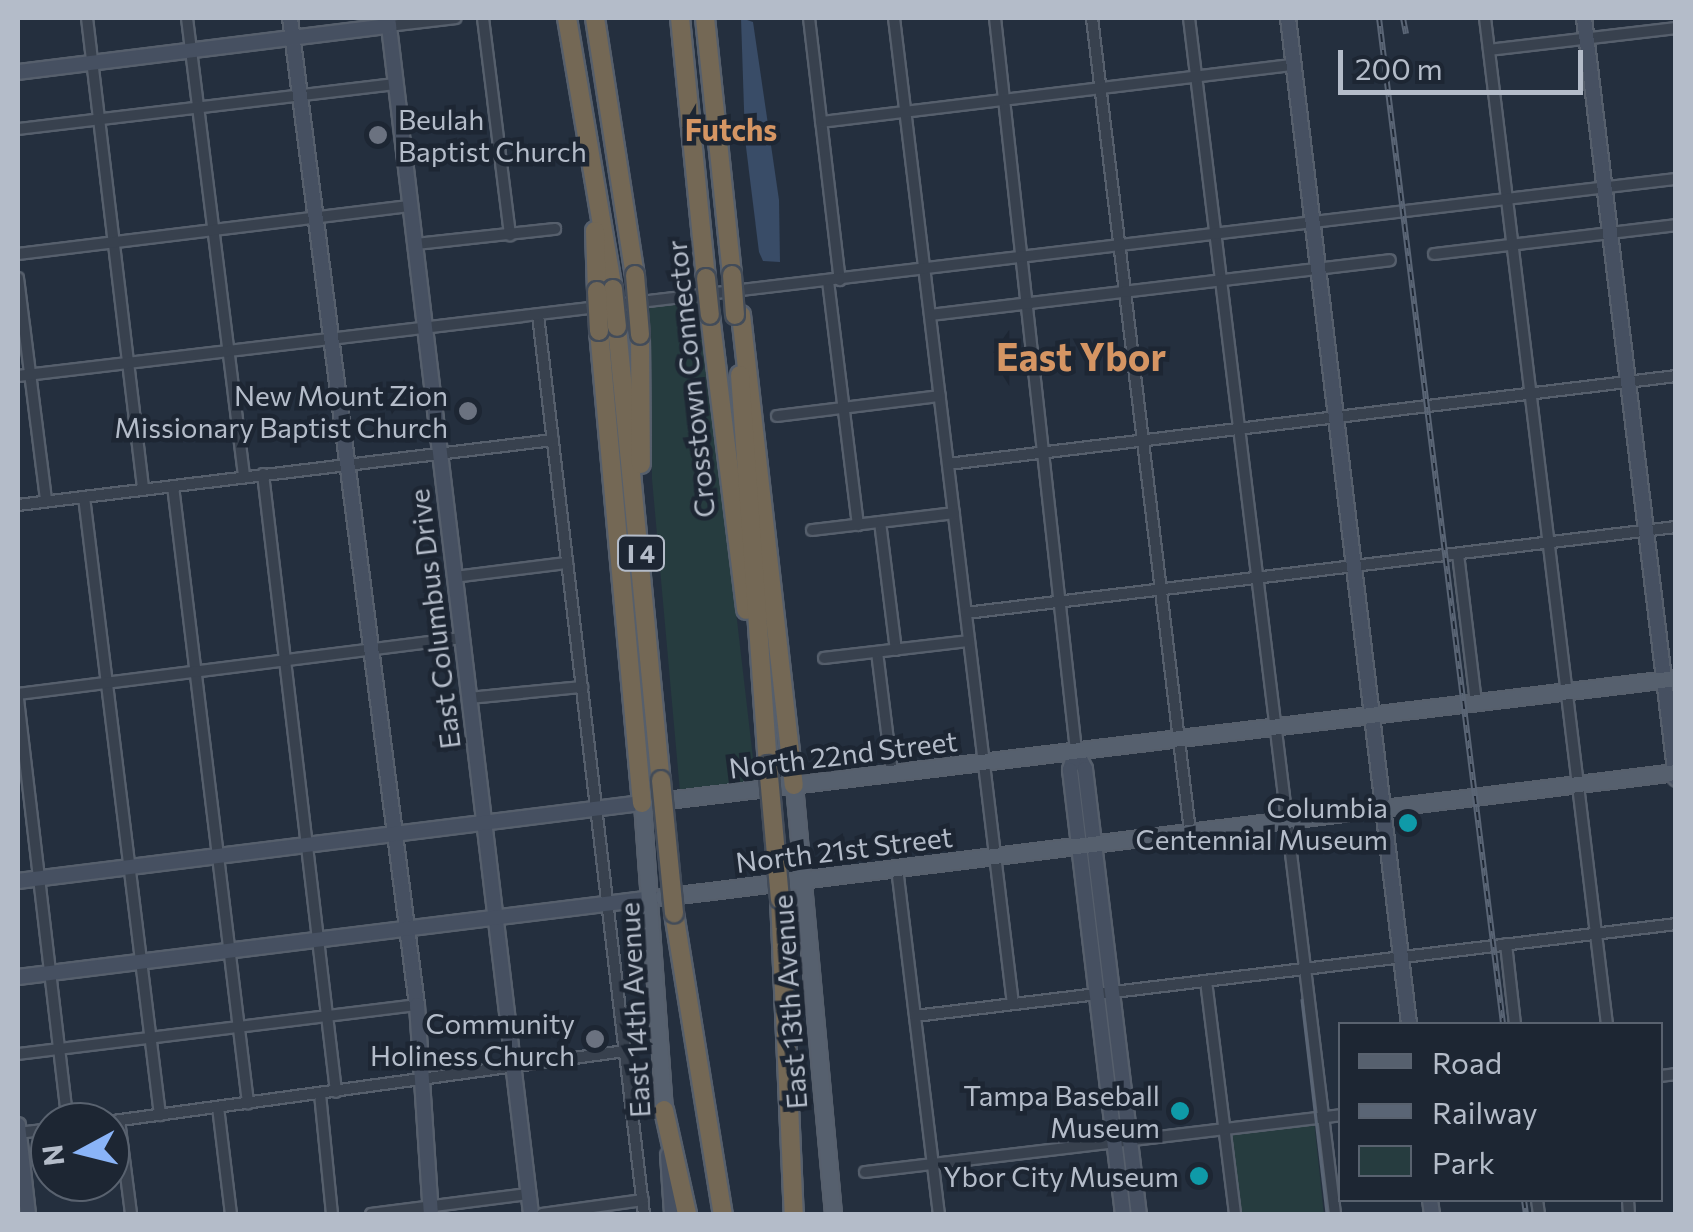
<!DOCTYPE html>
<style>
body{margin:0}
#map{position:relative;width:1693px;height:1232px;overflow:hidden;background:#242f3e;font-family:Commissioner,sans-serif}
div>[style]{position:absolute}
.green>*{inset:0;background:#263c3f;transform-origin:0 0}
.water>*{inset:0;background:#394c67}
.roads{filter:drop-shadow(2px 0 #565f6c) drop-shadow(-2px 0 #565f6c) drop-shadow(0 2px #565f6c) drop-shadow(0 -2px #565f6c)}
.street>*{height:10px;margin:-5px;padding:0 5px;transform-origin:5px;border-radius:5px;background:#38414e}
.secondary>*{height:14px;margin:-7px;padding:0 7px;transform-origin:7px;border-radius:7px;background:#465061}
.primary>*{height:15px;margin:-7.5px;padding:0 7.5px;transform-origin:7.5px;border-radius:7.5px;background:#56606e}
.highway>*{height:18px;margin:-9px;padding:0 9px;transform-origin:9px;border-radius:9px;background:#746855}
.tram>*{height:2.5px;margin:-1.25px;padding:0 1.25px;transform-origin:1.25px;border-radius:1.25px;background:#5a6575}
.rail>*{height:6px;margin-top:-3px;transform-origin:0;background:repeating-linear-gradient(90deg,#1d2633 0 8px,#5a6575 0 16px);box-sizing:border-box;border-block:2px solid #5a6575}
.bridges{filter:drop-shadow(2px 0 #434c59) drop-shadow(-2px 0 #434c59) drop-shadow(0 2px #434c59) drop-shadow(0 -2px #434c59)}
.highway-bridge>*{height:18px;margin:-9px;padding:0 9px;transform-origin:9px;border-radius:9px;background:#746855}
.dots>*{width:28px;height:28px;translate:-50% -50%;box-sizing:border-box;border:5px solid #1d2633;border-radius:50%}
span{translate:-50% -50%;white-space:nowrap;text-align:center;line-height:1.15;-webkit-text-stroke:9px #1d2633;paint-order:stroke}
.shield-label span{padding:2px 8px;background:#1d2633;border:2px solid;border-radius:8px;-webkit-text-stroke-width:0}
.shield-label{font-size:25px;color:#b4bcc9;font-weight:700}
.poi-label{font-size:28px;color:#b4bcc9}
.left{translate:0 -50%;text-align:left}
.right{translate:-100% -50%;text-align:right}
.street-label{font-size:28px;color:#b4bcc9}
.neighbourhood-label{font-size:30px;color:#d59563;font-weight:700}
.district-label{font-size:38px;color:#d59563;font-weight:700}
.frame{position:absolute;inset:0;border:20px solid #b4bcc9;pointer-events:none}
.legend{position:absolute;left:1338px;top:1022px;width:325px;height:180px;box-sizing:border-box;background:#1d2633;border:2px solid #59626f;margin:0;padding:12px 18px;list-style:none;font-size:30px;color:#b4bcc9}
.legend li{display:flex;align-items:center;gap:20px;height:50px}
.legend b{width:50px;border:2px solid #59626f}
.north{position:absolute;left:30px;top:1102px;width:100px;height:100px;box-sizing:border-box;background:#1d2633;border:2px solid #59626f;border-radius:50%;rotate:263deg;font-size:28px;font-weight:700;line-height:40px;text-align:center;color:#b4bcc9}
.north::after{content:'';display:block;margin:auto;width:35px;height:45px;background:#8ab4f8;clip-path:polygon(50% 0,100% 100%,50% 72%,0 100%)}
.scale{position:absolute;left:1338px;top:50px;width:245px;height:45px;box-sizing:border-box;border:5px solid #b4bcc9;border-top:0;padding-left:12px;font-size:30px;line-height:35px;white-space:nowrap;color:#b4bcc9;-webkit-text-stroke:8px #1d2633;paint-order:stroke}
</style>
<div id="map">
<div class="green">
<div style="clip-path:polygon(700px 301px,756px 784px,680px 792px,652px 479px,649px 307px)"></div>
<div style="left:1314px;top:1120px;width:95px;height:89px;rotate:84deg"></div>
</div>
<div class="water">
<div style="clip-path:polygon(741px 18px,753px 22px,779px 200px,780px 262px,763px 261px,759px 252px,745px 139px)"></div>
</div>
<div class="roads">
<div class="street">
<div style="left:87px;top:18px;width:473px;rotate:83.2deg"></div>
<div style="left:187px;top:18px;width:462px;rotate:82.9deg"></div>
<div style="left:483px;top:18px;width:219px;rotate:82.9deg"></div>
<div style="left:809px;top:18px;width:264px;rotate:83.3deg"></div>
<div style="left:894px;top:18px;width:993px;rotate:83.12deg"></div>
<div style="left:995px;top:18px;width:737px;rotate:83.69deg"></div>
<div style="left:1092px;top:18px;width:819px;rotate:83.13deg"></div>
<div style="left:1189px;top:18px;width:1205px;rotate:83.04deg"></div>
<div style="left:1485px;top:18px;width:1013px;rotate:83.09deg"></div>
<div style="left:389px;top:26px;width:67px;rotate:-6.8deg"></div>
<div style="left:1489px;top:50px;width:188px;rotate:-6.7deg"></div>
<div style="left:821px;top:122px;width:475px;rotate:-6.9deg"></div>
<div style="left:18px;top:129px;width:381px;rotate:-6.8deg"></div>
<div style="left:416px;top:244px;width:140px;rotate:-6.2deg"></div>
<div style="left:18px;top:254px;width:396px;rotate:-7deg"></div>
<div style="left:1434px;top:254px;width:244px;rotate:-6.8deg"></div>
<div style="left:18px;top:278px;width:225px;rotate:82.8deg"></div>
<div style="left:828px;top:281px;width:246px;rotate:83deg"></div>
<div style="left:538px;top:315px;width:905px;rotate:83.28deg"></div>
<div style="left:930px;top:315px;width:463px;rotate:-6.8deg"></div>
<div style="left:18px;top:376px;width:1670px;rotate:-6.78deg"></div>
<div style="left:777px;top:416px;width:164px;rotate:-7deg"></div>
<div style="left:948px;top:464px;width:733px;rotate:-6.89deg"></div>
<div style="left:263px;top:474px;width:622px;rotate:83.26deg"></div>
<div style="left:173px;top:486px;width:622px;rotate:83.07deg"></div>
<div style="left:84px;top:497px;width:623px;rotate:82.99deg"></div>
<div style="left:18px;top:505px;width:539px;rotate:-6.93deg"></div>
<div style="left:880px;top:522px;width:129px;rotate:82.9deg"></div>
<div style="left:812px;top:530px;width:143px;rotate:-6.8deg"></div>
<div style="left:1458px;top:554px;width:150px;rotate:83.1deg"></div>
<div style="left:454px;top:577px;width:114px;rotate:-7.1deg"></div>
<div style="left:966px;top:613px;width:715px;rotate:-6.91deg"></div>
<div style="left:877px;top:652px;width:122px;rotate:82.9deg"></div>
<div style="left:824px;top:658px;width:146px;rotate:-6.7deg"></div>
<div style="left:18px;top:694px;width:447px;rotate:-7.2deg"></div>
<div style="left:469px;top:698px;width:114px;rotate:-5.6deg"></div>
<div style="left:18px;top:699px;width:426px;rotate:83.3deg"></div>
<div style="left:897px;top:868px;width:349px;rotate:83.1deg"></div>
<div style="left:1506px;top:944px;width:81px;rotate:83.6deg"></div>
<div style="left:1206px;top:981px;width:235px;rotate:82.9deg"></div>
<div style="left:915px;top:1016px;width:767px;rotate:-6.89deg"></div>
<div style="left:18px;top:1054px;width:402px;rotate:-7deg"></div>
<div style="left:1660px;top:1076px;width:16px;rotate:-7deg"></div>
<div style="left:320px;top:1094px;width:121px;rotate:84.3deg"></div>
<div style="left:218px;top:1107px;width:108px;rotate:83.1deg"></div>
<div style="left:119px;top:1120px;width:95px;rotate:82.7deg"></div>
<div style="left:106px;top:1122px;width:524px;rotate:-7.79deg"></div>
<div style="left:18px;top:1133px;width:32px;rotate:-7deg"></div>
<div style="left:865px;top:1172px;width:478px;rotate:-6.8deg"></div>
<div style="left:1537px;top:1200px;width:14px;rotate:82deg"></div>
<div style="left:1628px;top:1200px;width:14px;rotate:86deg"></div>
<div style="left:371px;top:1214px;width:158px;rotate:-7.3deg"></div>
<div style="left:542px;top:1214px;width:102px;rotate:-7.9deg"></div>
</div>
<div class="secondary">
<div style="left:290px;top:18px;width:995px;rotate:82.67deg"></div>
<div style="left:417px;top:1005px;width:209px;rotate:86.2deg"></div>
<div style="left:388px;top:18px;width:1205px;rotate:83.18deg"></div>
<div style="left:1288px;top:18px;width:1013px;rotate:83.14deg"></div>
<div style="left:1584px;top:18px;width:766px;rotate:83.1deg"></div>
<div style="left:18px;top:72px;width:374px;rotate:-7.1deg"></div>
<div style="left:1076px;top:751px;width:20px;rotate:63deg"></div>
<div style="left:1085px;top:769px;width:448px;rotate:83.1deg"></div>
<div style="left:1076px;top:751px;width:20px;rotate:108deg"></div>
<div style="left:1070px;top:770px;width:447px;rotate:83.2deg"></div>
<div style="left:18px;top:881px;width:629px;rotate:-7.13deg"></div>
<div style="left:18px;top:977px;width:640px;rotate:-7.09deg"></div>
<div style="left:18px;top:1125px;width:90px;rotate:83.6deg"></div>
<div style="left:668px;top:1155px;width:59px;rotate:86.1deg"></div>
<div style="left:1430px;top:1200px;width:14px;rotate:82deg"></div>
</div>
<div class="primary">
<div style="left:794px;top:785px;width:431px;rotate:84.8deg"></div>
<div style="left:662px;top:897px;width:1022px;rotate:-7.03deg"></div>
<div style="left:664px;top:1110px;width:308px;rotate:-94.1deg"></div>
<div style="left:642px;top:803px;width:1042px;rotate:-6.89deg"></div>
</div>
<div class="highway">
<div style="left:567px;top:18px;width:275px;rotate:80.4deg"></div>
<div style="left:595px;top:18px;width:260px;rotate:81.2deg"></div>
<div style="left:680px;top:18px;width:261px;rotate:84.3deg"></div>
<div style="left:705px;top:18px;width:258px;rotate:84deg"></div>
<div style="left:595px;top:231px;width:60px;rotate:88.1deg"></div>
<div style="left:710px;top:315px;width:297px;rotate:83deg"></div>
<div style="left:741px;top:315px;width:473px;rotate:83.6deg"></div>
<div style="left:617px;top:327px;width:455px;rotate:84.5deg"></div>
<div style="left:599px;top:331px;width:474px;rotate:84.8deg"></div>
<div style="left:640px;top:335px;width:129px;rotate:89.6deg"></div>
<div style="left:740px;top:375px;width:391px;rotate:85.9deg"></div>
<div style="left:780px;top:899px;width:315px;rotate:87.5deg"></div>
<div style="left:674px;top:913px;width:305px;rotate:80.8deg"></div>
<div style="left:664px;top:1110px;width:107px;rotate:77.5deg"></div>
</div>
</div>
<div class="tram">
<div style="left:1302px;top:1000px;width:215px;rotate:83.3deg"></div>
</div>
<div class="rail">
<div style="left:1379px;top:18px;width:1014px;rotate:82.97deg"></div>
<div style="left:1403px;top:18px;width:16px;rotate:79deg"></div>
<div style="left:1524px;top:1200px;width:14px;rotate:82deg"></div>
</div>
<div class="bridges">
<div class="highway-bridge">
<div style="left:635px;top:275px;width:60px;rotate:85.2deg"></div>
<div style="left:732px;top:275px;width:40px;rotate:85.7deg"></div>
<div style="left:706px;top:278px;width:37px;rotate:84deg"></div>
<div style="left:613px;top:289px;width:38px;rotate:84deg"></div>
<div style="left:597px;top:291px;width:40px;rotate:87.1deg"></div>
<div style="left:768px;top:765px;width:135px;rotate:84.9deg"></div>
<div style="left:661px;top:780px;width:134px;rotate:84.4deg"></div>
</div>
</div>
<div class="dots">
<div style="left:378px;top:135px;background:#6b7280"></div>
<div style="left:468px;top:411px;background:#6b7280"></div>
<div style="left:1408px;top:823px;background:#0f9aa8"></div>
<div style="left:595px;top:1039px;background:#6b7280"></div>
<div style="left:1180px;top:1111px;background:#0f9aa8"></div>
<div style="left:1199px;top:1176px;background:#0f9aa8"></div>
</div>
<div class="shield-label">
<span style="left:641px;top:553px">I 4</span>
</div>
<div class="poi-label">
<span class="left" style="left:398px;top:135px">Beulah<br>Baptist Church</span>
<span class="right" style="left:448px;top:411px">New Mount Zion<br>Missionary Baptist Church</span>
<span class="right" style="left:1388px;top:823px">Columbia<br>Centennial Museum</span>
<span class="right" style="left:575px;top:1039px">Community<br>Holiness Church</span>
<span class="right" style="left:1160px;top:1111px">Tampa Baseball<br>Museum</span>
<span class="right" style="left:1179px;top:1176px">Ybor City Museum</span>
</div>
<div class="street-label">
<span style="left:690px;top:379px;rotate:-96deg">Crosstown Connector</span>
<span style="left:434px;top:619px;rotate:-97deg">East Columbus Drive</span>
<span style="left:843px;top:754px;rotate:-7deg">North 22nd Street</span>
<span style="left:844px;top:849px;rotate:-7deg">North 21st Street</span>
<span style="left:789px;top:1002px;rotate:-94deg">East 13th Avenue</span>
<span style="left:634px;top:1010px;rotate:-93deg">East 14th Avenue</span>
</div>
<div class="neighbourhood-label">
<span style="left:731px;top:129px">Futchs</span>
</div>
<div class="district-label">
<span style="left:1081px;top:356px">East Ybor</span>
</div>
<div class="frame"></div>
<ul class="legend">
<li><b style="height:12px;background:#56606e"></b>Road</li>
<li><b style="height:12px;background:#5a6575"></b>Railway</li>
<li><b style="height:28px;background:#263c3f"></b>Park</li>
</ul>
<div class="north">N</div>
<div class="scale">200 m</div>
</div>
